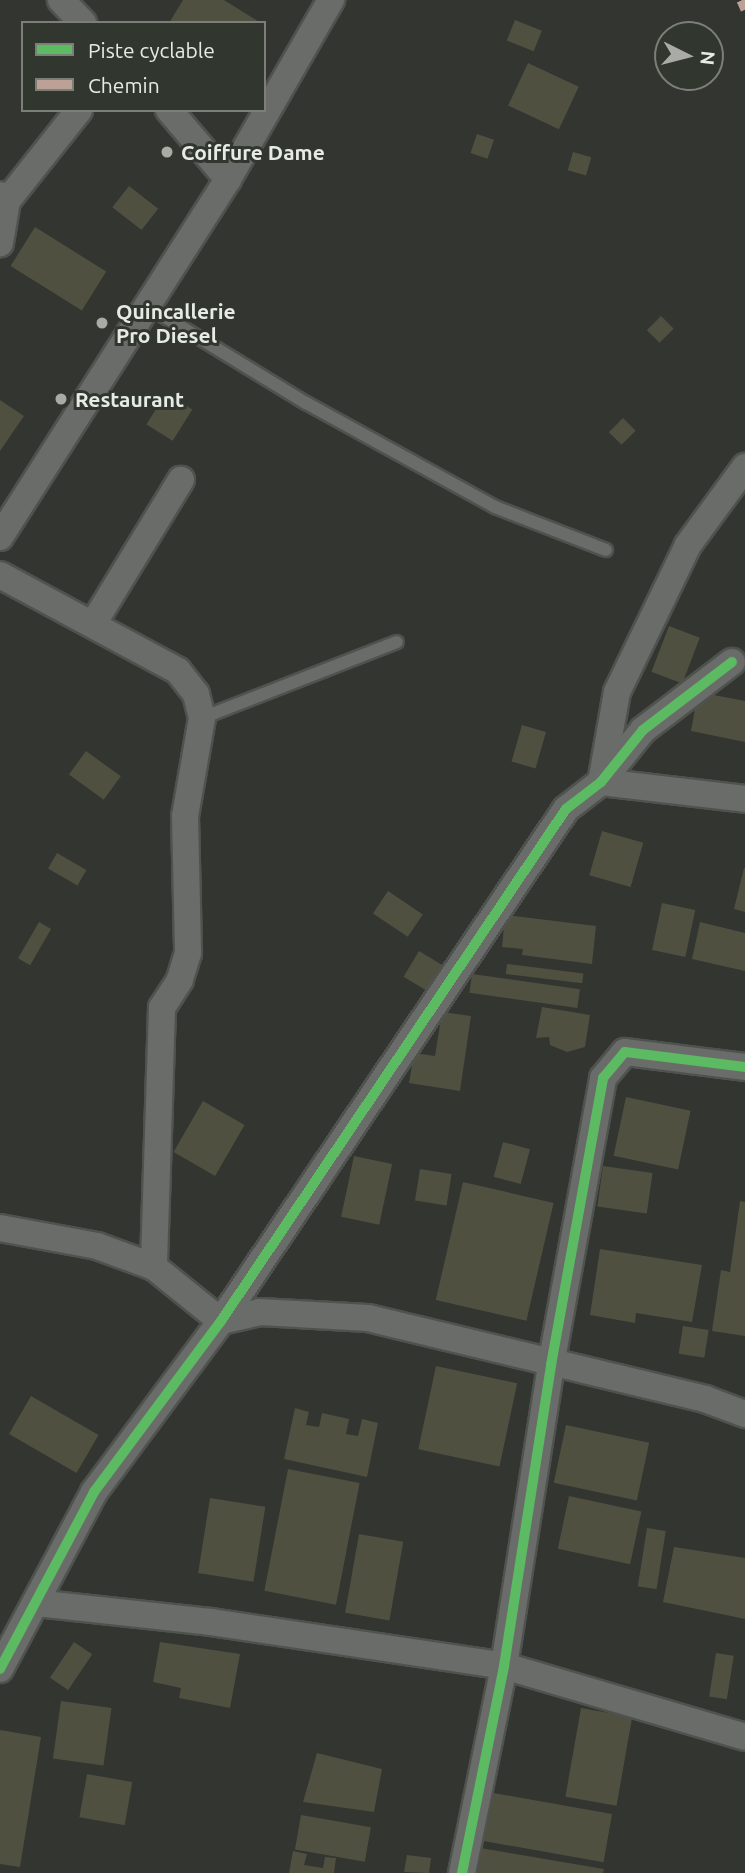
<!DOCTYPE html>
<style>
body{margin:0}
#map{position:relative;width:745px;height:1873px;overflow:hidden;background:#323530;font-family:Ubuntu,sans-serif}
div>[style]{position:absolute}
.building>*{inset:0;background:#505041;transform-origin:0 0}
.roads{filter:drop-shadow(2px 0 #4f524e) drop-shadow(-2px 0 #4f524e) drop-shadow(0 2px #4f524e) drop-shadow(0 -2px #4f524e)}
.service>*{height:12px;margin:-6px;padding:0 6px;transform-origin:6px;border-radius:6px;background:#696c68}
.minor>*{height:26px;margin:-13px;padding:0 13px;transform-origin:13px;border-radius:13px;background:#696c68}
.quiet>*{height:9px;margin-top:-4.5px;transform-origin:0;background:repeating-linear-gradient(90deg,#bda197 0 18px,transparent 0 27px)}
.cycleway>*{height:10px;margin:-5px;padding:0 5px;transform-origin:5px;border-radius:5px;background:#5cba63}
.dots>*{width:19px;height:19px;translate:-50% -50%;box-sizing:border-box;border:4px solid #31372e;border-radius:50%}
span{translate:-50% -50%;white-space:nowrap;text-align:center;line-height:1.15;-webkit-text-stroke:6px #31372e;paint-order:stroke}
.poi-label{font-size:21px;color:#e7ebe6;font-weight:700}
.left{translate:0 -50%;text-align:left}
.legend{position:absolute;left:21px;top:21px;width:245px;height:91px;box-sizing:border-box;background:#31372e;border:2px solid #7a7f78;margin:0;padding:9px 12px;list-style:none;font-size:21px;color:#e7ebe6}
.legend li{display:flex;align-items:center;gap:14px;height:35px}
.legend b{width:35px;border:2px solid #7a7f78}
.north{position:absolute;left:654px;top:21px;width:70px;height:70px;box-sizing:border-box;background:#31372e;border:2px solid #7a7f78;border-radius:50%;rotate:96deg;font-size:19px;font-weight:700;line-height:28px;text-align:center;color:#e7ebe6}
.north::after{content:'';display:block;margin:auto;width:24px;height:32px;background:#a8aba6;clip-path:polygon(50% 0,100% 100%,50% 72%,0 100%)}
</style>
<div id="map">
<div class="building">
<div style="clip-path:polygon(183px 0,224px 0,261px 23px,169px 23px)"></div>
<div style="left:515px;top:20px;width:29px;height:22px;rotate:22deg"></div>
<div style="left:528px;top:63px;width:56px;height:47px;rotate:25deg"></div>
<div style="left:477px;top:134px;width:18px;height:20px;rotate:19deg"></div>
<div style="left:573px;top:152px;width:19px;height:19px;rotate:16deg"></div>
<div style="left:129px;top:186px;width:37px;height:27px;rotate:38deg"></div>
<div style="left:35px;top:227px;width:84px;height:46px;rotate:32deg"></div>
<div style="left:661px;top:316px;width:18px;height:20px;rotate:45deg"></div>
<div style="left:166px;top:393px;width:31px;height:37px;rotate:32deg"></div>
<div style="clip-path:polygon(0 400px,24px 416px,0 451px)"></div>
<div style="left:623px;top:418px;width:18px;height:20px;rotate:45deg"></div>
<div style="left:669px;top:626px;width:33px;height:49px;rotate:21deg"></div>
<div style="clip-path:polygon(698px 692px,745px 701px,745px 742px,691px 731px)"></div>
<div style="left:522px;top:725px;width:25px;height:38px;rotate:16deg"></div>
<div style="left:86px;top:751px;width:43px;height:29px;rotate:36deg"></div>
<div style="left:602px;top:831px;width:43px;height:46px;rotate:16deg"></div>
<div style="left:57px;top:853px;width:34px;height:18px;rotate:30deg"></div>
<div style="clip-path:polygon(744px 868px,745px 868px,745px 912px,734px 909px)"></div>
<div style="left:388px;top:891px;width:42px;height:27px;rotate:34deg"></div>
<div style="left:662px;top:903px;width:34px;height:48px;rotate:12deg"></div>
<div style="clip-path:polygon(505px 915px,596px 926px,592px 964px,522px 955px,523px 949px,502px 947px)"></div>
<div style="left:39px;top:922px;width:14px;height:42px;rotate:30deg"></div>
<div style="clip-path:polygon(700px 922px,745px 933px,745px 971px,692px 959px)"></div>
<div style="left:419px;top:951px;width:29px;height:30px;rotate:31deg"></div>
<div style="left:507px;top:964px;width:77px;height:10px;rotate:7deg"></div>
<div style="left:472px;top:974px;width:109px;height:19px;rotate:8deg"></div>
<div style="clip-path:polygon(542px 1007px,590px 1015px,585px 1047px,567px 1052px,550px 1045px,549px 1037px,536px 1038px)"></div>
<div style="clip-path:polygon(442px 1012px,471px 1016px,460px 1091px,409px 1083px,414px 1053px,435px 1056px)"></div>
<div style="left:626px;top:1097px;width:66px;height:60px;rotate:12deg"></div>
<div style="left:203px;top:1101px;width:48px;height:59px;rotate:30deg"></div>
<div style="left:503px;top:1142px;width:28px;height:36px;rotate:15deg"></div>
<div style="left:354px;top:1156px;width:39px;height:62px;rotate:12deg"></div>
<div style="left:603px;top:1166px;width:50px;height:41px;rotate:8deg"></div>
<div style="left:420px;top:1169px;width:32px;height:32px;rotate:9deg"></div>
<div style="left:463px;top:1182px;width:93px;height:121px;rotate:13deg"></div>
<div style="clip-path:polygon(740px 1201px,745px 1202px,745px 1336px,712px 1331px,721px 1270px,730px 1272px)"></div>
<div style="clip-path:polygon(600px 1249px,702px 1265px,692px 1322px,636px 1313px,635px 1323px,590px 1315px)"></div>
<div style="left:683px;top:1326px;width:26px;height:28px;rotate:9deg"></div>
<div style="left:436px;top:1366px;width:83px;height:85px;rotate:12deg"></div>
<div style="left:31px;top:1396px;width:78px;height:44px;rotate:30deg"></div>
<div style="clip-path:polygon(295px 1408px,309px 1412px,306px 1425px,319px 1427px,322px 1413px,349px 1419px,346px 1434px,358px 1436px,362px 1419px,378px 1423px,367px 1477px,284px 1459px)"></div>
<div style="left:566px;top:1425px;width:85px;height:59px;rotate:12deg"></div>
<div style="left:288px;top:1469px;width:73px;height:124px;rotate:11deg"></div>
<div style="left:569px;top:1496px;width:74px;height:54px;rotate:12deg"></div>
<div style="left:210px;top:1498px;width:56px;height:76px;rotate:9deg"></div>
<div style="left:647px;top:1528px;width:19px;height:59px;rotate:9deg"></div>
<div style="left:359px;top:1534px;width:45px;height:80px;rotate:10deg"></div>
<div style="clip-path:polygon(674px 1547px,745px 1558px,745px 1619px,663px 1602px)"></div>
<div style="left:74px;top:1642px;width:22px;height:43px;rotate:34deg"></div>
<div style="clip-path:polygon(160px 1642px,240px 1654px,230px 1708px,179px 1698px,181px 1688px,153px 1682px)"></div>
<div style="left:716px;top:1653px;width:18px;height:44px;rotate:9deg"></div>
<div style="left:61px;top:1701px;width:51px;height:58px;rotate:8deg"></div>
<div style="left:581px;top:1708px;width:52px;height:90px;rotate:10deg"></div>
<div style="clip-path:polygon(0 1730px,41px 1737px,20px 1867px,0 1864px)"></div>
<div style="clip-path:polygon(317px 1753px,382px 1769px,374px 1812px,303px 1802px)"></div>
<div style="left:87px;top:1774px;width:46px;height:44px;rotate:10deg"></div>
<div style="left:488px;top:1792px;width:126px;height:49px;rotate:10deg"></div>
<div style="left:301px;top:1815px;width:71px;height:35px;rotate:10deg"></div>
<div style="clip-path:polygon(474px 1847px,604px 1869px,603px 1873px,470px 1873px)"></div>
<div style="clip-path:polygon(293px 1851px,307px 1854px,304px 1865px,323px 1868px,325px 1857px,336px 1858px,334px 1873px,289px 1873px)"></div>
<div style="clip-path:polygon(407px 1855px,431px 1858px,429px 1873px,404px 1872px)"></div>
</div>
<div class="roads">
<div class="service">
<div style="left:147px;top:306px;width:186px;rotate:31.4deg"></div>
<div style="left:306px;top:403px;width:216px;rotate:28.8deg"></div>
<div style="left:495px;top:507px;width:119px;rotate:21.2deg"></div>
<div style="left:202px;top:718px;width:209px;rotate:-21.3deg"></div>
</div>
<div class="minor">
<div style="left:61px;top:0;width:32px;rotate:46deg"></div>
<div style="left:169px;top:110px;width:91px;rotate:49.5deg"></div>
<div style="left:0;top:195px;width:9px;rotate:41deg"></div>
<div style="left:7px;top:201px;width:43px;rotate:99.5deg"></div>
<div style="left:7px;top:201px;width:116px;rotate:-51.6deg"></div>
<div style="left:0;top:537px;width:424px;rotate:-57.5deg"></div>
<div style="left:228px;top:179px;width:207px;rotate:-60.1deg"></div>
<div style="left:0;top:575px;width:202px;rotate:28.3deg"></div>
<div style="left:178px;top:671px;width:29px;rotate:52deg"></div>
<div style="left:196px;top:694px;width:25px;rotate:76deg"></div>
<div style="left:202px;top:718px;width:99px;rotate:99.8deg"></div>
<div style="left:185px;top:816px;width:137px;rotate:88.7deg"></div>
<div style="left:188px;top:953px;width:28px;rotate:107deg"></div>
<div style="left:180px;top:980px;width:33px;rotate:123deg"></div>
<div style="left:162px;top:1008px;width:259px;rotate:91.8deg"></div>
<div style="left:93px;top:624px;width:169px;rotate:-58.6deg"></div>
<div style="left:602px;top:777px;width:86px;rotate:-80deg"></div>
<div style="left:617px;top:692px;width:163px;rotate:-64.2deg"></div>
<div style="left:688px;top:545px;width:97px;rotate:-53.8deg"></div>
<div style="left:601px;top:782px;width:145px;rotate:6.7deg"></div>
<div style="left:0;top:1228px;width:99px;rotate:10.5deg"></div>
<div style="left:97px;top:1246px;width:61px;rotate:20.2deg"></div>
<div style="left:154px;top:1267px;width:86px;rotate:38.9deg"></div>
<div style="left:221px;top:1321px;width:40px;rotate:-13deg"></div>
<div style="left:260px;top:1312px;width:108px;rotate:3.2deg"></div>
<div style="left:368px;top:1318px;width:347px;rotate:13.5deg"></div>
<div style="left:705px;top:1399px;width:43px;rotate:20.6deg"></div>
<div style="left:36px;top:1603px;width:176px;rotate:6.2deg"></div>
<div style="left:211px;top:1622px;width:296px;rotate:8.5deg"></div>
<div style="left:504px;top:1666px;width:251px;rotate:16.4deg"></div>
<div style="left:0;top:1669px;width:200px;rotate:-62deg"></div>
<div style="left:94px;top:1492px;width:213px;rotate:-53.4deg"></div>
<div style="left:221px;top:1321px;width:617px;rotate:-56.03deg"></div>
<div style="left:566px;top:809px;width:44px;rotate:-37.6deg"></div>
<div style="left:601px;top:782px;width:67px;rotate:-51.1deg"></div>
<div style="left:643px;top:730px;width:112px;rotate:-37.4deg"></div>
<div style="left:462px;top:1873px;width:211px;rotate:-78.5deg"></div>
<div style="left:504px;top:1666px;width:305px;rotate:-81.1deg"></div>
<div style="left:551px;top:1365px;width:292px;rotate:-79.7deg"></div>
<div style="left:603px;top:1078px;width:34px;rotate:-50deg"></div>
<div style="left:625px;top:1052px;width:121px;rotate:7.1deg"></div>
</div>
</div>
<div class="quiet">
<div style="left:741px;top:0;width:10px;rotate:66deg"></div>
</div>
<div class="cycleway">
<div style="left:0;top:1669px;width:200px;rotate:-62deg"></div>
<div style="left:94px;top:1492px;width:213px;rotate:-53.4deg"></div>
<div style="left:221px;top:1321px;width:617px;rotate:-56.03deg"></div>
<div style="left:566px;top:809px;width:44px;rotate:-37.6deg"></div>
<div style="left:601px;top:782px;width:67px;rotate:-51.1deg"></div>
<div style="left:643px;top:730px;width:112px;rotate:-37.4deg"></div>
<div style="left:462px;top:1873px;width:211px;rotate:-78.5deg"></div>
<div style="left:504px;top:1666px;width:305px;rotate:-81.1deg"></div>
<div style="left:551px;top:1365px;width:292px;rotate:-79.7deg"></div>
<div style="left:603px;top:1078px;width:34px;rotate:-50deg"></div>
<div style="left:625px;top:1052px;width:121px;rotate:7.1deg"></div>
</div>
<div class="dots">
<div style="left:167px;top:152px;background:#a8aba6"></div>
<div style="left:102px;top:323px;background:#a8aba6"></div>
<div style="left:61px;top:399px;background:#a8aba6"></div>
</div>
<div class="poi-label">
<span class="left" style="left:181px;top:152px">Coiffure Dame</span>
<span class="left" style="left:116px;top:323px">Quincallerie<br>Pro Diesel</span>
<span class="left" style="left:75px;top:399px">Restaurant</span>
</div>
<ul class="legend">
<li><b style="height:9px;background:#5cba63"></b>Piste cyclable</li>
<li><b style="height:9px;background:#bda197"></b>Chemin</li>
</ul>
<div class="north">N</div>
</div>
